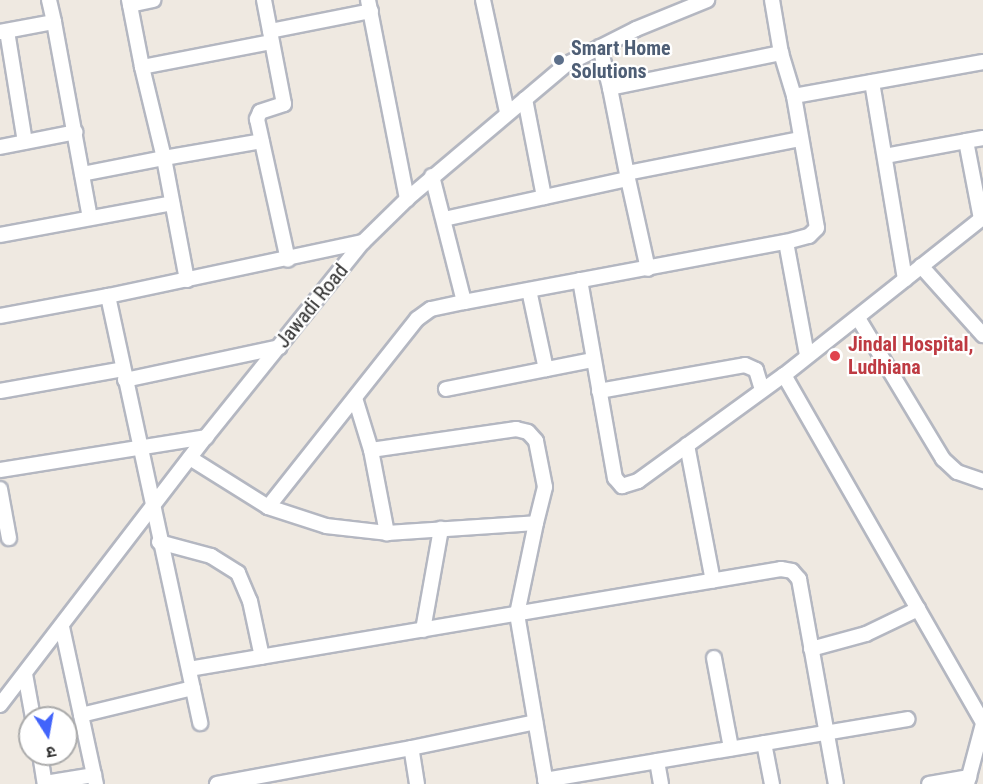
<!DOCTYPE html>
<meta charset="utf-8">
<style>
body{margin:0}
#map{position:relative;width:983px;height:784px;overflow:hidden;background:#efe9e1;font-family:"Roboto Condensed","Noto Sans Devanagari",sans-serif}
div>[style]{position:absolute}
.roads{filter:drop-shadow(2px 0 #b4b7c1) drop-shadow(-2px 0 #b4b7c1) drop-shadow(0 2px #b4b7c1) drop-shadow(0 -2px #b4b7c1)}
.minor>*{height:14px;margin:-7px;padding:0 7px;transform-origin:7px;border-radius:7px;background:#fff}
.dots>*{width:16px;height:16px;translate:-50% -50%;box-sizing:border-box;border:3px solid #fff;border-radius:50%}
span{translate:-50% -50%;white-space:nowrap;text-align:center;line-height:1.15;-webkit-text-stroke:4.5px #fff;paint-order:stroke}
.service-label{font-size:20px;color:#4e5e75;font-weight:700}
.left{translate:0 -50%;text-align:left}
.street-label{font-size:20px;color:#2e2e2e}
.health-label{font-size:20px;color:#be3a42;font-weight:700}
.north{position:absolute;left:18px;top:706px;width:60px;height:60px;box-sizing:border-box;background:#fff;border:2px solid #ababab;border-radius:50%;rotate:169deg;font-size:16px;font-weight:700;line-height:24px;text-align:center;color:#2e2e2e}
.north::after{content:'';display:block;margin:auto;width:21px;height:27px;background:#4264fb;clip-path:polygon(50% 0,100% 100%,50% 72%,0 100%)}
</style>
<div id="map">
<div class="roads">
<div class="minor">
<div style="left:49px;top:0;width:23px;rotate:77deg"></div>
<div style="left:129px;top:0;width:68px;rotate:79deg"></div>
<div style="left:142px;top:67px;width:131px;rotate:-11deg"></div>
<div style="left:264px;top:0;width:106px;rotate:79.1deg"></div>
<div style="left:284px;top:104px;width:25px;rotate:162deg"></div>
<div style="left:260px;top:112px;width:8px;rotate:113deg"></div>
<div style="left:257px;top:119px;width:144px;rotate:77.6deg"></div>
<div style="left:368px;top:0;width:203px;rotate:78.9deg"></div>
<div style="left:483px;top:0;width:115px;rotate:77.9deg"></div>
<div style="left:772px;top:0;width:54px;rotate:80.4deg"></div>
<div style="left:130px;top:5px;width:24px;rotate:-12deg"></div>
<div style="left:7px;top:31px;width:112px;rotate:80.8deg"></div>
<div style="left:270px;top:31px;width:103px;rotate:-11.2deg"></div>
<div style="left:0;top:32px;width:55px;rotate:-10.5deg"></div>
<div style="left:54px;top:22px;width:199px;rotate:79.6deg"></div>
<div style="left:600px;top:47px;width:42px;rotate:76.3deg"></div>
<div style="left:872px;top:82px;width:200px;rotate:80.5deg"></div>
<div style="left:525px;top:99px;width:100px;rotate:79deg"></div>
<div style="left:983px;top:138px;width:17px;rotate:170deg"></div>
<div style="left:966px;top:141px;width:79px;rotate:79.1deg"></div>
<div style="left:981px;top:219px;width:251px;rotate:141.6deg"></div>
<div style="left:784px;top:375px;width:401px;rotate:60.2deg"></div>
<div style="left:0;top:147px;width:77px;rotate:-11.2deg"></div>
<div style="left:885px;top:156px;width:82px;rotate:-10.5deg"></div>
<div style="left:627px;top:173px;width:177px;rotate:-11.1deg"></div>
<div style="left:82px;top:174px;width:84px;rotate:-11deg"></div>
<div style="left:164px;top:158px;width:94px;rotate:-103.6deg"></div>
<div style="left:432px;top:176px;width:130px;rotate:75.7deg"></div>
<div style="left:464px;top:302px;width:328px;rotate:-10.6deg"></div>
<div style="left:786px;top:242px;width:24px;rotate:-15deg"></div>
<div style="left:809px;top:236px;width:11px;rotate:-45deg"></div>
<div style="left:817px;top:228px;width:134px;rotate:-99.9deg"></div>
<div style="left:794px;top:96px;width:192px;rotate:-10.2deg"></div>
<div style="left:628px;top:179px;width:93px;rotate:-101.2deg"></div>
<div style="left:610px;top:88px;width:175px;rotate:-11.6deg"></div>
<div style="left:781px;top:53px;width:45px;rotate:73.2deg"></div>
<div style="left:444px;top:219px;width:188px;rotate:-12.3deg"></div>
<div style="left:628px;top:179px;width:92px;rotate:77.5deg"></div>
<div style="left:0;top:235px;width:175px;rotate:-10.5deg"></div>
<div style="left:786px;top:242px;width:115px;rotate:79.5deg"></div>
<div style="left:921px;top:266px;width:93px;rotate:48.1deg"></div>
<div style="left:187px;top:280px;width:124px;rotate:-100.7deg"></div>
<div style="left:164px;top:158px;width:99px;rotate:-9.8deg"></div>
<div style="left:580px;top:280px;width:201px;rotate:80deg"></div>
<div style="left:615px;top:478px;width:11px;rotate:49deg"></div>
<div style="left:622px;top:486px;width:17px;rotate:-17deg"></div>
<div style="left:638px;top:481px;width:180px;rotate:-36deg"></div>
<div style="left:529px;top:290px;width:81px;rotate:77.9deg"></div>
<div style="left:108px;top:296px;width:261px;rotate:-12deg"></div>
<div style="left:0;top:316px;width:110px;rotate:-10.5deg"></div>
<div style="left:108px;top:296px;width:437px;rotate:77.8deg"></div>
<div style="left:858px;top:318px;width:165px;rotate:58.9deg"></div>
<div style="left:943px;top:459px;width:19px;rotate:43deg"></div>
<div style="left:957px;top:472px;width:28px;rotate:19deg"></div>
<div style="left:125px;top:380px;width:158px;rotate:-12deg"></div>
<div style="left:446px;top:389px;width:150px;rotate:-11.2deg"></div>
<div style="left:0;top:391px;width:125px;rotate:-10.1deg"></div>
<div style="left:599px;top:391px;width:148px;rotate:-10.1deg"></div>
<div style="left:745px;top:365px;width:12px;rotate:24deg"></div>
<div style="left:756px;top:370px;width:21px;rotate:73deg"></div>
<div style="left:355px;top:398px;width:54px;rotate:72.9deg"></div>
<div style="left:371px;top:450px;width:85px;rotate:79.1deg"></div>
<div style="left:387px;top:533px;width:149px;rotate:-3.8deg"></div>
<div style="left:536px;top:523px;width:93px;rotate:101.8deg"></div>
<div style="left:517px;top:614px;width:172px;rotate:80.3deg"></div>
<div style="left:687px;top:445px;width:138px;rotate:79.2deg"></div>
<div style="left:371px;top:450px;width:147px;rotate:-8.2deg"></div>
<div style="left:516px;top:429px;width:12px;rotate:14deg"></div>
<div style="left:528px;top:432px;width:12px;rotate:48deg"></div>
<div style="left:536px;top:441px;width:47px;rotate:78.9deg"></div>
<div style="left:545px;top:487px;width:37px;rotate:104deg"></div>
<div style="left:190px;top:458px;width:92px;rotate:32.1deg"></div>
<div style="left:268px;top:507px;width:240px;rotate:-51.6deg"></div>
<div style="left:417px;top:319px;width:17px;rotate:-36deg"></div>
<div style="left:431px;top:309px;width:34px;rotate:-12deg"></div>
<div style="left:0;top:470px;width:209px;rotate:-9.1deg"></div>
<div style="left:0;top:489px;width:50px;rotate:79.6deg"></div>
<div style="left:268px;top:507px;width:61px;rotate:18.1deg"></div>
<div style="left:326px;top:526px;width:61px;rotate:6.5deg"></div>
<div style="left:159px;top:542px;width:54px;rotate:15.1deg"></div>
<div style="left:211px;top:556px;width:32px;rotate:32deg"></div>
<div style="left:238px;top:573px;width:30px;rotate:67deg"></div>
<div style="left:250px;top:601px;width:57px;rotate:77.9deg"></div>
<div style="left:62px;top:627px;width:161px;rotate:77.8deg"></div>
<div style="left:423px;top:630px;width:103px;rotate:-79.9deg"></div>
<div style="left:811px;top:649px;width:57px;rotate:-15.3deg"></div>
<div style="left:866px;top:634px;width:58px;rotate:-25.7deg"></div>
<div style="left:714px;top:658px;width:92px;rotate:79.3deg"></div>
<div style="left:189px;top:669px;width:600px;rotate:-9.59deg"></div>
<div style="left:781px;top:569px;width:11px;rotate:10deg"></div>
<div style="left:792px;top:571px;width:11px;rotate:49deg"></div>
<div style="left:799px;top:579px;width:208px;rotate:79.8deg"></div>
<div style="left:25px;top:674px;width:45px;rotate:79.7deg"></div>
<div style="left:0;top:705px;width:338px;rotate:-52.5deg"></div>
<div style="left:206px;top:437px;width:250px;rotate:-51.2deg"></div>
<div style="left:363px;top:242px;width:62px;rotate:-44.3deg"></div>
<div style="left:407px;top:199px;width:209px;rotate:-40.2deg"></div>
<div style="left:567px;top:64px;width:77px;rotate:-26.9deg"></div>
<div style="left:636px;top:29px;width:77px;rotate:-22.2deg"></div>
<div style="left:81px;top:715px;width:115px;rotate:-13.6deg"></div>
<div style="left:764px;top:743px;width:42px;rotate:79deg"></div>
<div style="left:40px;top:754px;width:30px;rotate:81deg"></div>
<div style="left:545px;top:780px;width:114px;rotate:-9.6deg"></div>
<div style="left:45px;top:783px;width:50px;rotate:-9.3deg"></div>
<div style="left:217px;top:784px;width:197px;rotate:-10.5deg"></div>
<div style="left:417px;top:784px;width:36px;rotate:-99deg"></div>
<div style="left:411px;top:748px;width:127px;rotate:-11.8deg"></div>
<div style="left:661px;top:784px;width:23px;rotate:-100deg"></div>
<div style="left:657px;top:761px;width:254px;rotate:-9.5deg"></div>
<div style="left:929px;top:784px;width:41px;rotate:-9.9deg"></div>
<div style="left:967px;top:784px;width:62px;rotate:-75.1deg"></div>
</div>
</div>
<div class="dots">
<div style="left:559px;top:60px;background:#5c6f8a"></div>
<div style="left:835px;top:356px;background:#e0444e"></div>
</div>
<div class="service-label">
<span class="left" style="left:571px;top:60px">Smart Home<br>Solutions</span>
</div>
<div class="street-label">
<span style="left:312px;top:306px;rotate:-51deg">Jawadi Road</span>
</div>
<div class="health-label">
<span class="left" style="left:848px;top:356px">Jindal Hospital,<br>Ludhiana</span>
</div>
<div class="north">उ</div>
</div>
